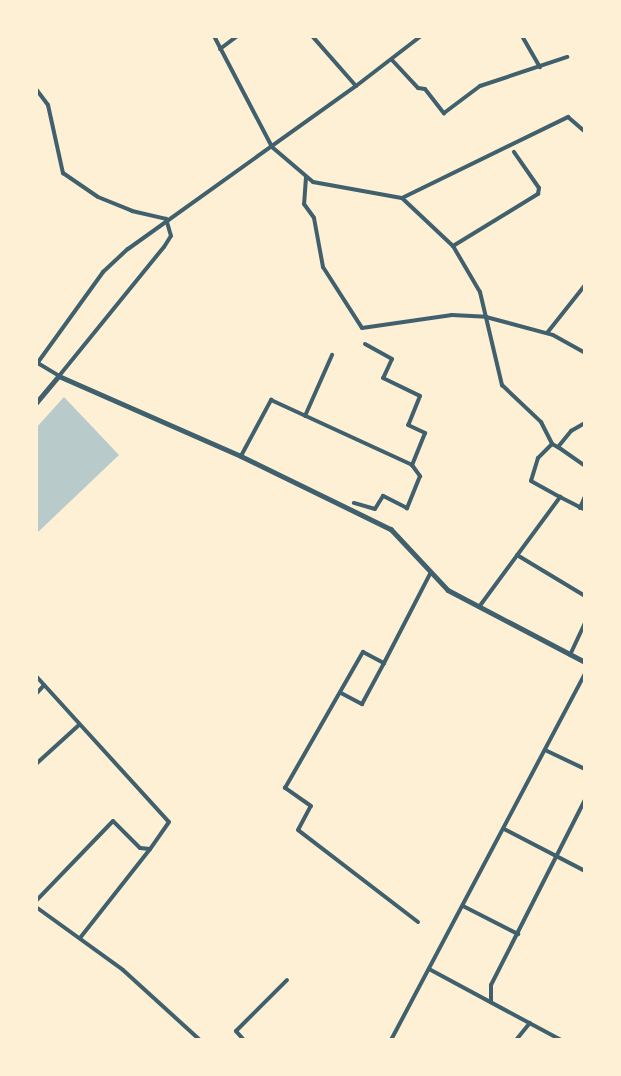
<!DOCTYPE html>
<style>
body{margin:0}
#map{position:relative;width:621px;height:1076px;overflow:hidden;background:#fdf0d5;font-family:Raleway,sans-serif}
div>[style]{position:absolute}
.green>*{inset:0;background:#b9caca}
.minor>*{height:4px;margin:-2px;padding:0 2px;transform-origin:2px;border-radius:2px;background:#3f606c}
.tertiary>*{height:4.5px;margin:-2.25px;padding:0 2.25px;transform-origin:2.25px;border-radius:2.25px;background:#3f606c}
span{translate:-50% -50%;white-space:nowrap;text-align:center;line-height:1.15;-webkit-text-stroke:4.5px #fdf0d5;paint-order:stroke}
.frame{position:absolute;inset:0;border:38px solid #fdf0d5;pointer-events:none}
</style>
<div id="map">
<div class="green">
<div style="clip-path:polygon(64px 397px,119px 455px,36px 534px,36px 428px)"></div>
</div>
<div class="minor">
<div style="left:214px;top:36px;width:125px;rotate:62.4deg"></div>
<div style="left:272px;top:147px;width:54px;rotate:40.5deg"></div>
<div style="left:313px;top:182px;width:90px;rotate:10.2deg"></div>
<div style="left:402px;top:198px;width:185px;rotate:-26deg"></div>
<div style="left:568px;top:117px;width:23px;rotate:41deg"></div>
<div style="left:522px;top:36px;width:36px;rotate:60deg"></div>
<div style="left:220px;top:49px;width:21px;rotate:-37deg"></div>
<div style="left:392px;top:60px;width:38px;rotate:47deg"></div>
<div style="left:418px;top:88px;width:7px;rotate:8deg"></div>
<div style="left:425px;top:89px;width:31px;rotate:52deg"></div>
<div style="left:444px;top:113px;width:45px;rotate:-36.9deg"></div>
<div style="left:480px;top:86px;width:92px;rotate:-18.4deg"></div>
<div style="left:356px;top:86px;width:82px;rotate:-37.6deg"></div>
<div style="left:36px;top:89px;width:20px;rotate:53deg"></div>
<div style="left:48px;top:105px;width:70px;rotate:77.6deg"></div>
<div style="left:63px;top:173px;width:42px;rotate:34.4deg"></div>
<div style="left:98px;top:197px;width:37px;rotate:22deg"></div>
<div style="left:132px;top:211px;width:35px;rotate:13deg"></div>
<div style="left:306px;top:177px;width:27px;rotate:94deg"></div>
<div style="left:304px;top:204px;width:17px;rotate:54deg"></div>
<div style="left:314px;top:218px;width:50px;rotate:79.6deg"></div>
<div style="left:323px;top:267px;width:72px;rotate:57.4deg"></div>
<div style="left:362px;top:328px;width:91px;rotate:-8.2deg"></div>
<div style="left:452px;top:315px;width:34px;rotate:3deg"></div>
<div style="left:486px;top:317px;width:69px;rotate:15deg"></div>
<div style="left:553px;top:335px;width:37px;rotate:29deg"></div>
<div style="left:402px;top:198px;width:70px;rotate:43.3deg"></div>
<div style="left:453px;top:246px;width:53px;rotate:59.6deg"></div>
<div style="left:480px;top:292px;width:96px;rotate:76.7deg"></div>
<div style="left:502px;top:385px;width:54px;rotate:43.5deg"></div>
<div style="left:541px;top:422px;width:25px;rotate:63deg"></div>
<div style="left:552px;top:444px;width:20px;rotate:135deg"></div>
<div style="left:538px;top:458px;width:24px;rotate:107deg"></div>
<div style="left:531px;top:481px;width:33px;rotate:29deg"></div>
<div style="left:453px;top:246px;width:100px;rotate:-31.5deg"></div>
<div style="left:538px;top:194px;width:6px;rotate:-81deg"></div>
<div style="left:539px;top:188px;width:44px;rotate:-124.8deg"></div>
<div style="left:547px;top:333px;width:61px;rotate:-51.6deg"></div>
<div style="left:365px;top:344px;width:31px;rotate:29deg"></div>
<div style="left:392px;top:359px;width:21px;rotate:115deg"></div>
<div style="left:383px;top:378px;width:41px;rotate:25.9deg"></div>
<div style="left:420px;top:396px;width:31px;rotate:112deg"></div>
<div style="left:408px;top:425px;width:19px;rotate:25deg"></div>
<div style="left:425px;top:433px;width:35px;rotate:112deg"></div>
<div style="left:36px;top:362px;width:27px;rotate:31deg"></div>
<div style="left:59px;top:376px;width:166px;rotate:-50.9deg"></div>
<div style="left:164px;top:247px;width:13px;rotate:-58deg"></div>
<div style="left:171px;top:236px;width:18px;rotate:-106deg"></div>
<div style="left:36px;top:365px;width:115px;rotate:-54.2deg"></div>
<div style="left:103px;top:272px;width:34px;rotate:-43deg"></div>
<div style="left:128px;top:249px;width:280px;rotate:-35.6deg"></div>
<div style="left:356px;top:86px;width:67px;rotate:-131.3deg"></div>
<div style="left:305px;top:416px;width:67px;rotate:-66.1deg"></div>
<div style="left:552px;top:444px;width:7px;rotate:27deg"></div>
<div style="left:558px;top:447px;width:21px;rotate:-51deg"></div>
<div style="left:571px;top:431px;width:16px;rotate:-30deg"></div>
<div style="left:558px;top:447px;width:33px;rotate:35deg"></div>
<div style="left:241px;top:456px;width:64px;rotate:-61.8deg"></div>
<div style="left:271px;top:400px;width:155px;rotate:24.7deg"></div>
<div style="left:412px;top:465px;width:14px;rotate:54deg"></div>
<div style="left:420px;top:476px;width:35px;rotate:112deg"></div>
<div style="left:407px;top:508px;width:27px;rotate:-153deg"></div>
<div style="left:383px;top:496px;width:15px;rotate:122deg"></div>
<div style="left:375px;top:509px;width:22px;rotate:-164deg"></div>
<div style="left:580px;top:508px;width:13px;rotate:-67deg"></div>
<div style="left:517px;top:555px;width:79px;rotate:31.1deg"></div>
<div style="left:479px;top:607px;width:137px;rotate:-53.6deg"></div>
<div style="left:560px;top:497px;width:28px;rotate:27deg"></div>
<div style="left:570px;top:655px;width:35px;rotate:-65deg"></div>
<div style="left:36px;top:676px;width:197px;rotate:47.7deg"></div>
<div style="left:169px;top:822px;width:33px;rotate:125deg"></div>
<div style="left:150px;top:849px;width:10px;rotate:-174deg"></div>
<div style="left:140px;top:848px;width:38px;rotate:-135deg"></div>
<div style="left:113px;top:821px;width:111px;rotate:133.9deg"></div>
<div style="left:341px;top:693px;width:24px;rotate:28deg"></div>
<div style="left:362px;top:704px;width:47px;rotate:-61.8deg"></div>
<div style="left:36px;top:694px;width:12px;rotate:-48deg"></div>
<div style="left:545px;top:750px;width:44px;rotate:25.4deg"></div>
<div style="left:36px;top:764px;width:58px;rotate:-42.2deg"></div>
<div style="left:504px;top:829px;width:91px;rotate:27.4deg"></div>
<div style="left:463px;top:906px;width:62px;rotate:27deg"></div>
<div style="left:36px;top:907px;width:107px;rotate:35.9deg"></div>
<div style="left:123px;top:970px;width:104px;rotate:42.3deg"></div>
<div style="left:418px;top:922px;width:151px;rotate:-142.5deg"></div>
<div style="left:298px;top:830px;width:27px;rotate:-62deg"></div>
<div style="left:311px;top:806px;width:32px;rotate:-145deg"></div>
<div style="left:285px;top:788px;width:157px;rotate:-60.2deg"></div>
<div style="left:363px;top:652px;width:24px;rotate:28deg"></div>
<div style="left:384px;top:663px;width:102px;rotate:-62.7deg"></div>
<div style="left:80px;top:938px;width:113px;rotate:-51.8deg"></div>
<div style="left:429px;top:969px;width:150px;rotate:28.3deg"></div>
<div style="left:491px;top:1002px;width:17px;rotate:-90deg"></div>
<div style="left:491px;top:985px;width:208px;rotate:-63.1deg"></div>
<div style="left:244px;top:1040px;width:12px;rotate:-132deg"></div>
<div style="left:236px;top:1031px;width:72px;rotate:-45deg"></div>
<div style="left:391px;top:1040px;width:414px;rotate:-62.1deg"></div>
<div style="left:516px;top:1040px;width:22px;rotate:-51deg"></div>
</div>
<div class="tertiary">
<div style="left:36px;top:403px;width:35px;rotate:-50deg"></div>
<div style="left:59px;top:376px;width:199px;rotate:23.7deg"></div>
<div style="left:241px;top:456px;width:167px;rotate:26deg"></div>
<div style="left:391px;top:529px;width:83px;rotate:46.9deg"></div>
<div style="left:448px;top:590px;width:155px;rotate:27.7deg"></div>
</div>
<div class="frame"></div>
</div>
